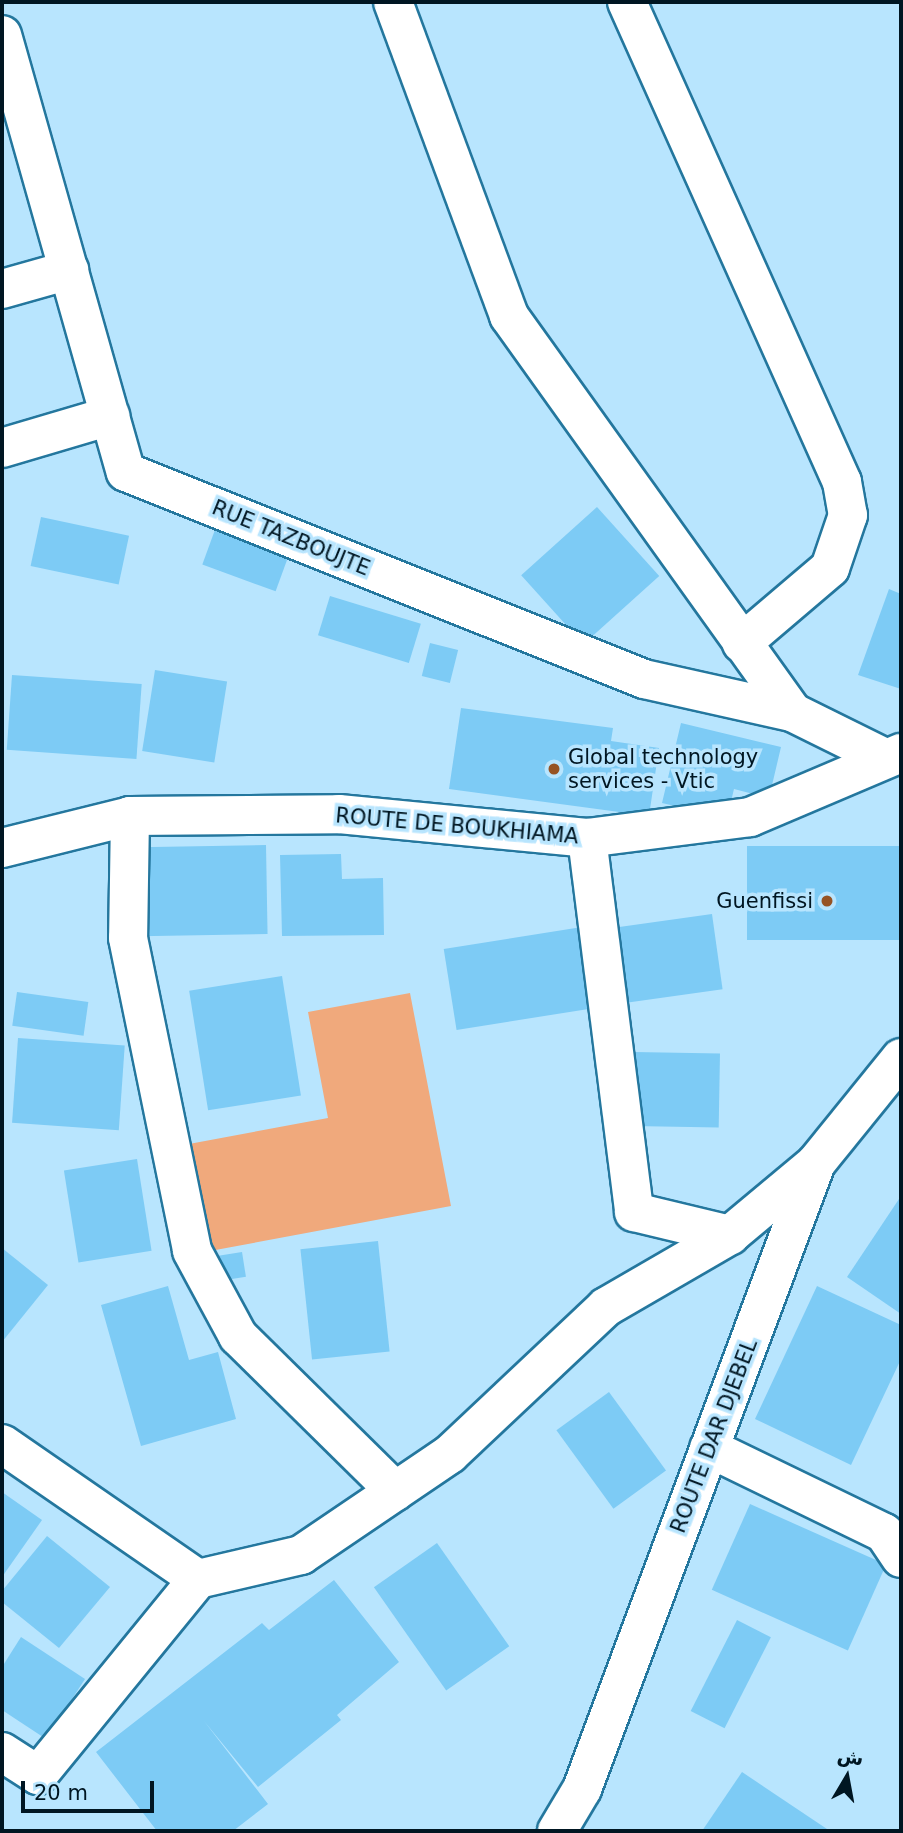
<!DOCTYPE html>
<meta charset="utf-8">
<style>
body{margin:0}
#map{position:relative;width:903px;height:1833px;overflow:hidden;background:#b8e5fe;font-family:"DejaVu Sans","Noto Naskh Arabic",sans-serif}
div>[style]{position:absolute}
.green>*{inset:0;background:#f0a97c}
.building>*{inset:0;background:#7dcbf5;transform-origin:0 0}
.roads{filter:drop-shadow(2px 0 #24779e) drop-shadow(-2px 0 #24779e) drop-shadow(0 2px #24779e) drop-shadow(0 -2px #24779e)}
.minor>*{height:38px;margin:-19px;padding:0 19px;transform-origin:19px;border-radius:19px;background:#fff}
.tertiary>*{height:38px;margin:-19px;padding:0 19px;transform-origin:19px;border-radius:19px;background:#fff}
.dots>*{width:19px;height:19px;translate:-50% -50%;box-sizing:border-box;border:4px solid #b8e5fe;border-radius:50%}
span{translate:-50% -50%;white-space:nowrap;text-align:center;line-height:1.15;-webkit-text-stroke:7px #b8e5fe;paint-order:stroke}
.street-label{font-size:21px;color:#001622}
.poi-label{font-size:21px;color:#001622}
.left{translate:0 -50%;text-align:left}
.right{translate:-100% -50%;text-align:right}
.frame{position:absolute;inset:0;border:4px solid #001622;pointer-events:none}
.north{position:absolute;left:812px;top:1742px;width:70px;height:70px;-webkit-text-stroke:5px #b8e5fe;paint-order:stroke;rotate:10deg;font-size:19px;font-weight:700;line-height:28px;text-align:center;color:#001622}
.north::after{content:'';display:block;margin:auto;width:24px;height:32px;background:#001622;clip-path:polygon(50% 0,100% 100%,50% 72%,0 100%)}
.scale{position:absolute;left:21px;top:1781px;width:133px;height:32px;box-sizing:border-box;border:4px solid #001622;border-top:0;padding-left:9px;font-size:21px;line-height:24px;white-space:nowrap;color:#001622;-webkit-text-stroke:5px #b8e5fe;paint-order:stroke}
</style>
<div id="map">
<div class="green">
<div style="clip-path:polygon(410px 993px,451px 1206px,210px 1251px,189px 1144px,328px 1118px,308px 1012px)"></div>
</div>
<div class="building">
<div style="left:597px;top:507px;width:93px;height:102px;rotate:48deg"></div>
<div style="left:41px;top:517px;width:90px;height:50px;rotate:12deg"></div>
<div style="left:216px;top:527px;width:78px;height:40px;rotate:20deg"></div>
<div style="clip-path:polygon(889px 589px,901px 594px,901px 689px,858px 675px)"></div>
<div style="left:330px;top:596px;width:95px;height:41px;rotate:17deg"></div>
<div style="left:430px;top:643px;width:29px;height:34px;rotate:14deg"></div>
<div style="left:155px;top:670px;width:73px;height:82px;rotate:9deg"></div>
<div style="left:12px;top:675px;width:130px;height:75px;rotate:4deg"></div>
<div style="clip-path:polygon(461px 708px,613px 728px,611px 741px,659px 748px,649px 816px,449px 789px)"></div>
<div style="clip-path:polygon(681px 723px,781px 747px,769px 798px,734px 789px,727px 818px,662px 803px)"></div>
<div style="left:266px;top:845px;width:89px;height:128px;rotate:89deg"></div>
<div style="left:901px;top:846px;width:94px;height:154px;rotate:90deg"></div>
<div style="clip-path:polygon(341px 854px,342px 879px,383px 878px,384px 935px,282px 936px,280px 855px)"></div>
<div style="left:712px;top:914px;width:76px;height:99px;rotate:82deg"></div>
<div style="left:582px;top:927px;width:82px;height:140px;rotate:81deg"></div>
<div style="left:282px;top:976px;width:121px;height:94px;rotate:81deg"></div>
<div style="left:17px;top:992px;width:72px;height:34px;rotate:8deg"></div>
<div style="left:18px;top:1038px;width:107px;height:85px;rotate:4deg"></div>
<div style="left:634px;top:1052px;width:86px;height:74px;rotate:1deg"></div>
<div style="left:137px;top:1159px;width:93px;height:74px;rotate:81deg"></div>
<div style="clip-path:polygon(901px 1196px,901px 1314px,847px 1277px)"></div>
<div style="left:378px;top:1241px;width:111px;height:78px;rotate:84deg"></div>
<div style="clip-path:polygon(2px 1248px,48px 1285px,2px 1342px)"></div>
<div style="left:242px;top:1252px;width:25px;height:27px;rotate:81deg"></div>
<div style="clip-path:polygon(168px 1286px,189px 1360px,218px 1352px,236px 1419px,141px 1446px,101px 1305px)"></div>
<div style="clip-path:polygon(817px 1286px,901px 1325px,901px 1359px,851px 1465px,755px 1419px)"></div>
<div style="left:609px;top:1392px;width:97px;height:65px;rotate:54deg"></div>
<div style="clip-path:polygon(2px 1492px,42px 1520px,2px 1577px)"></div>
<div style="left:750px;top:1504px;width:149px;height:94px;rotate:24deg"></div>
<div style="clip-path:polygon(47px 1536px,110px 1587px,59px 1648px,2px 1602px,2px 1591px)"></div>
<div style="left:437px;top:1543px;width:126px;height:77px;rotate:55deg"></div>
<div style="clip-path:polygon(334px 1580px,399px 1662px,337px 1715px,341px 1720px,258px 1787px,204px 1721px,268px 1804px,233px 1831px,157px 1831px,96px 1752px,262px 1623px,269px 1630px)"></div>
<div style="left:737px;top:1620px;width:38px;height:102px;rotate:27deg"></div>
<div style="clip-path:polygon(21px 1637px,85px 1679px,46px 1739px,2px 1710px,2px 1667px)"></div>
<div style="clip-path:polygon(742px 1772px,830px 1831px,702px 1831px)"></div>
</div>
<div class="roads">
<div class="minor">
<div style="left:393px;top:2px;width:335px;rotate:69.7deg"></div>
<div style="left:509px;top:316px;width:487px;rotate:54.4deg"></div>
<div style="left:627px;top:2px;width:526px;rotate:65.87deg"></div>
<div style="left:842px;top:482px;width:34px;rotate:80deg"></div>
<div style="left:848px;top:515px;width:56px;rotate:108.8deg"></div>
<div style="left:830px;top:568px;width:116px;rotate:139.6deg"></div>
<div style="left:2px;top:35px;width:454px;rotate:74.2deg"></div>
<div style="left:126px;top:472px;width:558px;rotate:21.78deg"></div>
<div style="left:644px;top:679px;width:152px;rotate:12.6deg"></div>
<div style="left:792px;top:712px;width:102px;rotate:26.3deg"></div>
<div style="left:2px;top:289px;width:70px;rotate:-15.8deg"></div>
<div style="left:2px;top:448px;width:113px;rotate:-16.5deg"></div>
<div style="left:130px;top:816px;width:122px;rotate:90.9deg"></div>
<div style="left:128px;top:938px;width:319px;rotate:78.4deg"></div>
<div style="left:192px;top:1251px;width:97px;rotate:61.6deg"></div>
<div style="left:238px;top:1336px;width:221px;rotate:44.6deg"></div>
<div style="left:587px;top:838px;width:377px;rotate:82.8deg"></div>
<div style="left:634px;top:1212px;width:99px;rotate:13.5deg"></div>
<div style="left:2px;top:1444px;width:238px;rotate:34.6deg"></div>
<div style="left:198px;top:1579px;width:106px;rotate:-13.1deg"></div>
<div style="left:301px;top:1555px;width:180px;rotate:-34.1deg"></div>
<div style="left:450px;top:1454px;width:214px;rotate:-43.3deg"></div>
<div style="left:606px;top:1307px;width:143px;rotate:-30.1deg"></div>
<div style="left:730px;top:1235px;width:112px;rotate:-39.9deg"></div>
<div style="left:709px;top:1448px;width:195px;rotate:25.9deg"></div>
<div style="left:884px;top:1533px;width:30px;rotate:56deg"></div>
<div style="left:2px;top:1752px;width:43px;rotate:32.6deg"></div>
<div style="left:38px;top:1775px;width:253px;rotate:-50.8deg"></div>
</div>
<div class="tertiary">
<div style="left:2px;top:848px;width:132px;rotate:-14deg"></div>
<div style="left:130px;top:816px;width:209px;rotate:-0.5deg"></div>
<div style="left:339px;top:814px;width:249px;rotate:5.5deg"></div>
<div style="left:587px;top:838px;width:164px;rotate:-7.3deg"></div>
<div style="left:750px;top:817px;width:164px;rotate:-23deg"></div>
<div style="left:557px;top:1831px;width:49px;rotate:-59.2deg"></div>
<div style="left:582px;top:1789px;width:668px;rotate:-69.5deg"></div>
<div style="left:816px;top:1163px;width:135px;rotate:-51deg"></div>
</div>
</div>
<div class="dots">
<div style="left:554px;top:769px;background:#965323"></div>
<div style="left:827px;top:901px;background:#965323"></div>
</div>
<div class="street-label">
<span style="left:291px;top:538px;rotate:22deg">RUE TAZBOUJTE</span>
<span style="left:457px;top:826px;rotate:5deg">ROUTE DE BOUKHIAMA</span>
<span style="left:714px;top:1436px;rotate:-69deg">ROUTE DAR DJEBEL</span>
</div>
<div class="poi-label">
<span class="left" style="left:568px;top:769px">Global technology<br>services - Vtic</span>
<span class="right" style="left:813px;top:901px">Guenfissi</span>
</div>
<div class="frame"></div>
<div class="north">ش</div>
<div class="scale">20 m</div>
</div>
